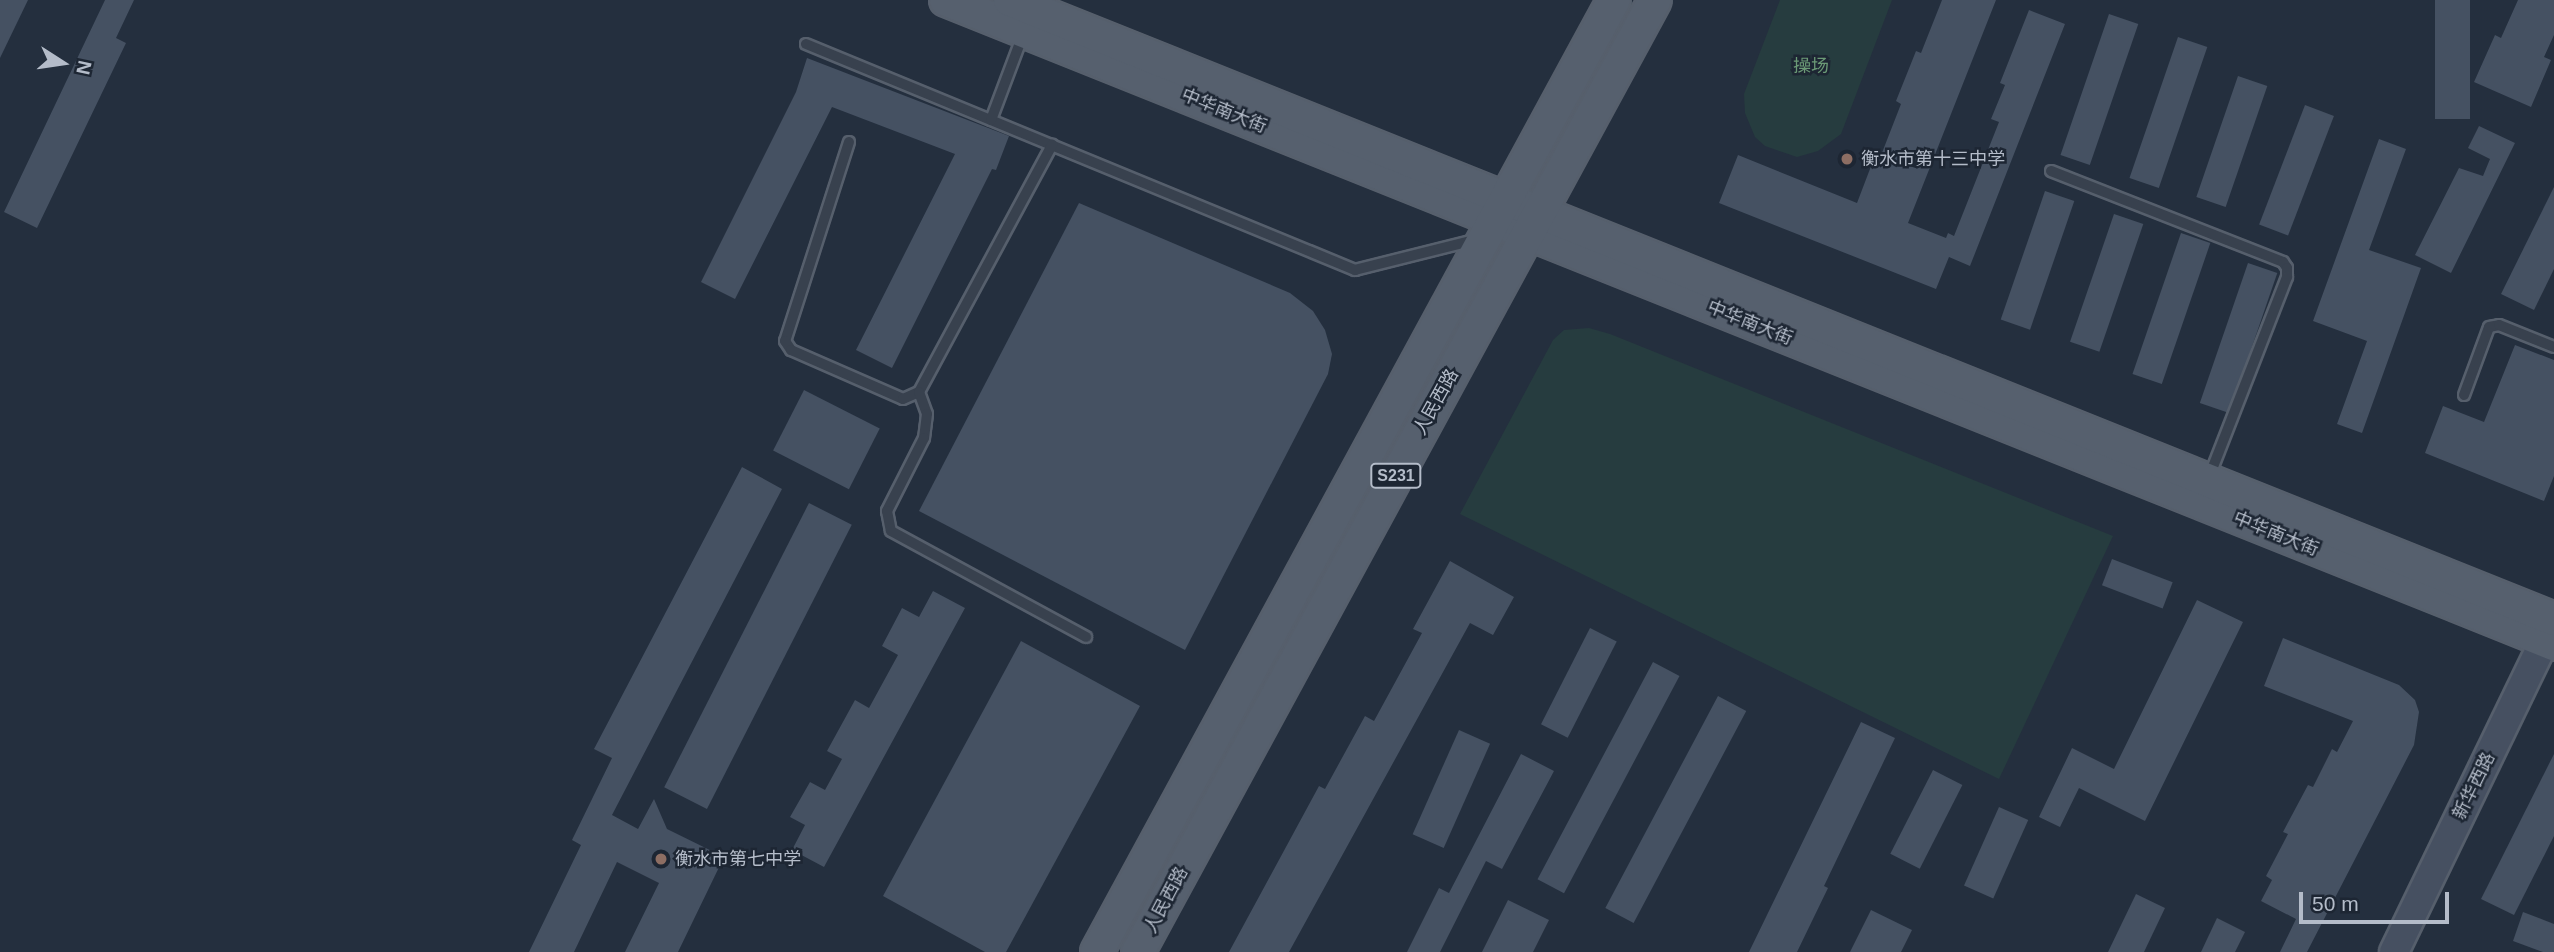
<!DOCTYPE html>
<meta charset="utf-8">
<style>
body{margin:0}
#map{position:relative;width:2554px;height:952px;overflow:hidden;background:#242f3e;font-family:Helvetica,"Noto Sans SC",sans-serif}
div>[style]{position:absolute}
.green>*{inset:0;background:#263c3f}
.building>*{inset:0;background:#455162;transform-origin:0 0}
.roads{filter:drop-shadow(2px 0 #565f6c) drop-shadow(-2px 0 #565f6c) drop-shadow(0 2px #565f6c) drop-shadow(0 -2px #565f6c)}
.lane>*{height:10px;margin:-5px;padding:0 5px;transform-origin:5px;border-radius:5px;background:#38414e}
.secondary>*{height:28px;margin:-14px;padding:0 14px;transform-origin:14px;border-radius:14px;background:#465061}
.primary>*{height:32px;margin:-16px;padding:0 16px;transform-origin:16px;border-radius:16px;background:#56606e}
.dots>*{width:19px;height:19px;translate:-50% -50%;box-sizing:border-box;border:4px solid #1d2633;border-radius:50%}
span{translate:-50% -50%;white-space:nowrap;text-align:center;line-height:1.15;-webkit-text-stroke:5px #1d2633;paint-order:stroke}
.shield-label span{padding:2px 5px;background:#1d2633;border:2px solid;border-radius:5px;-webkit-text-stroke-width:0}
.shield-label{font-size:16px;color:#b4bcc9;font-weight:700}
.park-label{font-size:18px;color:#6b9a76}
.street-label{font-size:18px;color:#b4bcc9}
.poi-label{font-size:18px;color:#b4bcc9}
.left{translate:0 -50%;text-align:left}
.north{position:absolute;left:28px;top:28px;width:70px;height:70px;-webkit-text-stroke:5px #1d2633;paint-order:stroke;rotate:102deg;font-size:19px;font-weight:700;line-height:28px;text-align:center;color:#b4bcc9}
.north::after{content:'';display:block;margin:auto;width:24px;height:32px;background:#b4bcc9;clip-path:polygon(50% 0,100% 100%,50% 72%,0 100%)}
.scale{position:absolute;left:2299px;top:892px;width:150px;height:32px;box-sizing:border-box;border:4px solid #b4bcc9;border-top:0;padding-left:9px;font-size:21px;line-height:24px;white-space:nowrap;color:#b4bcc9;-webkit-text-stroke:5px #1d2633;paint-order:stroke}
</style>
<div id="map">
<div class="green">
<div style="clip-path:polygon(1780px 0,1892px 0,1841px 134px,1818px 151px,1797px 157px,1765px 146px,1755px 137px,1745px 113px,1744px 94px)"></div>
<div style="clip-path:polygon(1589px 328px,1610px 334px,2113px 536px,1999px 779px,1460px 514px,1553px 340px,1564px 330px)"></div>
</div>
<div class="building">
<div style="clip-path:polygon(0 0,28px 0,0 58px)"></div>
<div style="clip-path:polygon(105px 0,134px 0,116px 38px,126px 43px,37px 228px,4px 212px)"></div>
<div style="clip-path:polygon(1942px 0,1996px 0,1908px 223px,1946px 238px,1948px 233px,1954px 236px,1999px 122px,1991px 119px,2005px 85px,2000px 83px,2029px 10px,2065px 24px,1970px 266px,1949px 257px,1936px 289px,1719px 203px,1738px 155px,1857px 203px,1873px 161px,1878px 163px,1901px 104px,1896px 101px,1916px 51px,1921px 53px)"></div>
<div style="left:2435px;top:0;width:35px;height:119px"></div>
<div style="clip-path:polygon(2518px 0,2554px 0,2554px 35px,2544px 57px,2551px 60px,2531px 107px,2474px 82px,2495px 35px,2501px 38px)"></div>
<div style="left:2109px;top:14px;width:31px;height:149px;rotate:19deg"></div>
<div style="left:2178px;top:37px;width:31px;height:149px;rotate:19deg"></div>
<div style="clip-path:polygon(807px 58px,1009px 136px,996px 170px,992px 169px,892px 368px,856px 350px,955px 154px,832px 107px,735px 299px,701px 282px,796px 92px)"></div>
<div style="left:2238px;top:76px;width:31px;height:128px;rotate:19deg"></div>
<div style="left:2305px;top:105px;width:31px;height:128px;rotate:21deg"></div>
<div style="clip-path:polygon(2479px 126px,2515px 143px,2451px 273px,2415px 255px,2459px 168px,2483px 176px,2490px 159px,2468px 148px)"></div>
<div style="clip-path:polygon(2379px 139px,2406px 149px,2369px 250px,2421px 268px,2362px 433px,2337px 424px,2367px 341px,2313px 321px)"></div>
<div style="clip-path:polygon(2554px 187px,2554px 269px,2534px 310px,2501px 294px)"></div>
<div style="left:2045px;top:191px;width:31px;height:136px;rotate:19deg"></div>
<div style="clip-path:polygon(1079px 203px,1290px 293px,1313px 311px,1325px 330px,1332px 354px,1328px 374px,1185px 650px,919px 511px)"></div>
<div style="left:2114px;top:214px;width:31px;height:135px;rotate:19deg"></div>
<div style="left:2181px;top:233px;width:31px;height:149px;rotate:19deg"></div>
<div style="left:2248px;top:263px;width:31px;height:148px;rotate:19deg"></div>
<div style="clip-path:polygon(2515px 345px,2554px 360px,2554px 476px,2544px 501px,2425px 453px,2443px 406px,2484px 422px)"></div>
<div style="left:804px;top:390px;width:85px;height:68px;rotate:27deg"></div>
<div style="clip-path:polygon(742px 467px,782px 489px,612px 815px,638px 829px,654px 799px,667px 829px,724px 857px,678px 952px,625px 952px,659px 883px,617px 862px,574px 952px,529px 952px,581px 845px,572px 840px,612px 758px,594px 749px)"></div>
<div style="left:809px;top:503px;width:48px;height:319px;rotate:27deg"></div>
<div style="left:2112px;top:559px;width:65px;height:28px;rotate:21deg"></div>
<div style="clip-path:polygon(1450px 561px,1514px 597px,1493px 635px,1470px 623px,1289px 952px,1229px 952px,1319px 786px,1325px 789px,1365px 716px,1374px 721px,1422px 633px,1413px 629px)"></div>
<div style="clip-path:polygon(933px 591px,965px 608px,824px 867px,792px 850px,805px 825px,790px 817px,810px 782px,825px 790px,842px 759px,827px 751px,855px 700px,869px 708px,898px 655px,882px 646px,902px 608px,919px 617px)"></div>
<div style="clip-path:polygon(2197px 600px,2243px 622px,2145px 821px,2079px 788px,2060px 827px,2039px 817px,2072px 748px,2114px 769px)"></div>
<div style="left:1590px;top:628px;width:30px;height:108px;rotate:27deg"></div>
<div style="clip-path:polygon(2283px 638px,2399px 685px,2415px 700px,2419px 712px,2414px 745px,2307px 952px,2280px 952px,2296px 919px,2261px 901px,2272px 880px,2266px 876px,2288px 834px,2283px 832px,2308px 785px,2313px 787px,2332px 749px,2337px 752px,2353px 721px,2264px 686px)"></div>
<div style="clip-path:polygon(1021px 641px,1140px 706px,1006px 952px,985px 952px,883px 896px)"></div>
<div style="left:1653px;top:662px;width:30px;height:246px;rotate:28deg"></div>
<div style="left:1718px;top:696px;width:32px;height:240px;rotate:28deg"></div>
<div style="clip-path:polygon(1861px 722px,1895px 738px,1824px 886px,1828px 888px,1797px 952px,1749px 952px)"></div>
<div style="left:1459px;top:730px;width:34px;height:114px;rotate:24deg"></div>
<div style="clip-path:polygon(1521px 754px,1554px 771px,1502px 869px,1486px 861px,1440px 952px,1407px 952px,1439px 888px,1449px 893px)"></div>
<div style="clip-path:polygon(2554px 754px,2554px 836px,2514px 915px,2481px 899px)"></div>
<div style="left:1933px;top:770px;width:33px;height:94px;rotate:27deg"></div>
<div style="left:1999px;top:807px;width:32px;height:86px;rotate:24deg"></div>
<div style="clip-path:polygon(2136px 894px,2165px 908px,2144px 952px,2108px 952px)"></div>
<div style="clip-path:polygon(1508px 900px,1549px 920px,1533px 952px,1482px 952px)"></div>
<div style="clip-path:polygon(1871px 910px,1912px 930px,1901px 952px,1850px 952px)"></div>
<div style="clip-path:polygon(2523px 912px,2554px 924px,2554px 952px,2543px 952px,2513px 941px)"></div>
<div style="clip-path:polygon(2217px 918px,2245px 932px,2235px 952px,2201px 952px)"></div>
</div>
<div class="roads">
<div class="lane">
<div style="left:806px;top:44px;width:594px;rotate:22.37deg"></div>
<div style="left:1355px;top:270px;width:123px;rotate:-14.1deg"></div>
<div style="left:991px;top:120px;width:91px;rotate:-69.4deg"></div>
<div style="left:849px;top:142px;width:209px;rotate:107.8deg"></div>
<div style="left:785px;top:341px;width:11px;rotate:56deg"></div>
<div style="left:791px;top:350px;width:122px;rotate:23.6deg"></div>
<div style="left:903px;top:399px;width:17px;rotate:-24deg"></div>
<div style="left:919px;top:392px;width:281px;rotate:-61.7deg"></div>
<div style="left:2051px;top:171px;width:249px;rotate:21.4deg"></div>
<div style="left:2283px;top:262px;width:7px;rotate:56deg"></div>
<div style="left:2287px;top:268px;width:9px;rotate:90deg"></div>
<div style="left:2287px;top:277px;width:215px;rotate:111.3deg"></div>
<div style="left:919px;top:392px;width:23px;rotate:70deg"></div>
<div style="left:927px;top:414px;width:24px;rotate:97deg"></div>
<div style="left:924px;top:438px;width:82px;rotate:116.9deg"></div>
<div style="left:887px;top:511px;width:20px;rotate:79deg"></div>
<div style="left:891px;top:531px;width:222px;rotate:28.5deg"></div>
<div style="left:2464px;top:395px;width:72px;rotate:-69.8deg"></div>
<div style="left:2489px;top:327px;width:10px;rotate:-11deg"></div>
<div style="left:2499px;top:325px;width:59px;rotate:21.8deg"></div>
</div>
<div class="secondary">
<div style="left:2394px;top:952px;width:368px;rotate:-64.2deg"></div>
</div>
<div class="primary">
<div style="left:946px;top:0;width:1732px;rotate:21.83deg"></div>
<div style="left:1010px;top:0;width:1663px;rotate:21.85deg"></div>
<div style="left:1097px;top:952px;width:1083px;rotate:-61.5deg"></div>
<div style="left:1138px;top:952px;width:1083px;rotate:-61.5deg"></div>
</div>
</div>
<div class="dots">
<div style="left:1847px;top:159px;background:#8d6e63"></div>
<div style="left:661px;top:859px;background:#8d6e63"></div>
</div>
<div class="shield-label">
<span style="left:1396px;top:476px">S231</span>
</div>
<div class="park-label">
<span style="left:1811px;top:66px">操场</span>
</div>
<div class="street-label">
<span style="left:1224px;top:111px;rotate:22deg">中华南大街</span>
<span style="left:1750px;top:323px;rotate:22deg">中华南大街</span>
<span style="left:1436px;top:402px;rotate:-61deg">人民西路</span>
<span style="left:2276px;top:534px;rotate:22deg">中华南大街</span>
<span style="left:2474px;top:786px;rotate:-64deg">新华西路</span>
<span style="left:1166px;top:900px;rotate:-62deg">人民西路</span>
</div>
<div class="poi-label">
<span class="left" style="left:1861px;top:159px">衡水市第十三中学</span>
<span class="left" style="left:675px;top:859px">衡水市第七中学</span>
</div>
<div class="north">N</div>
<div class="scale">50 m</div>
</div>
